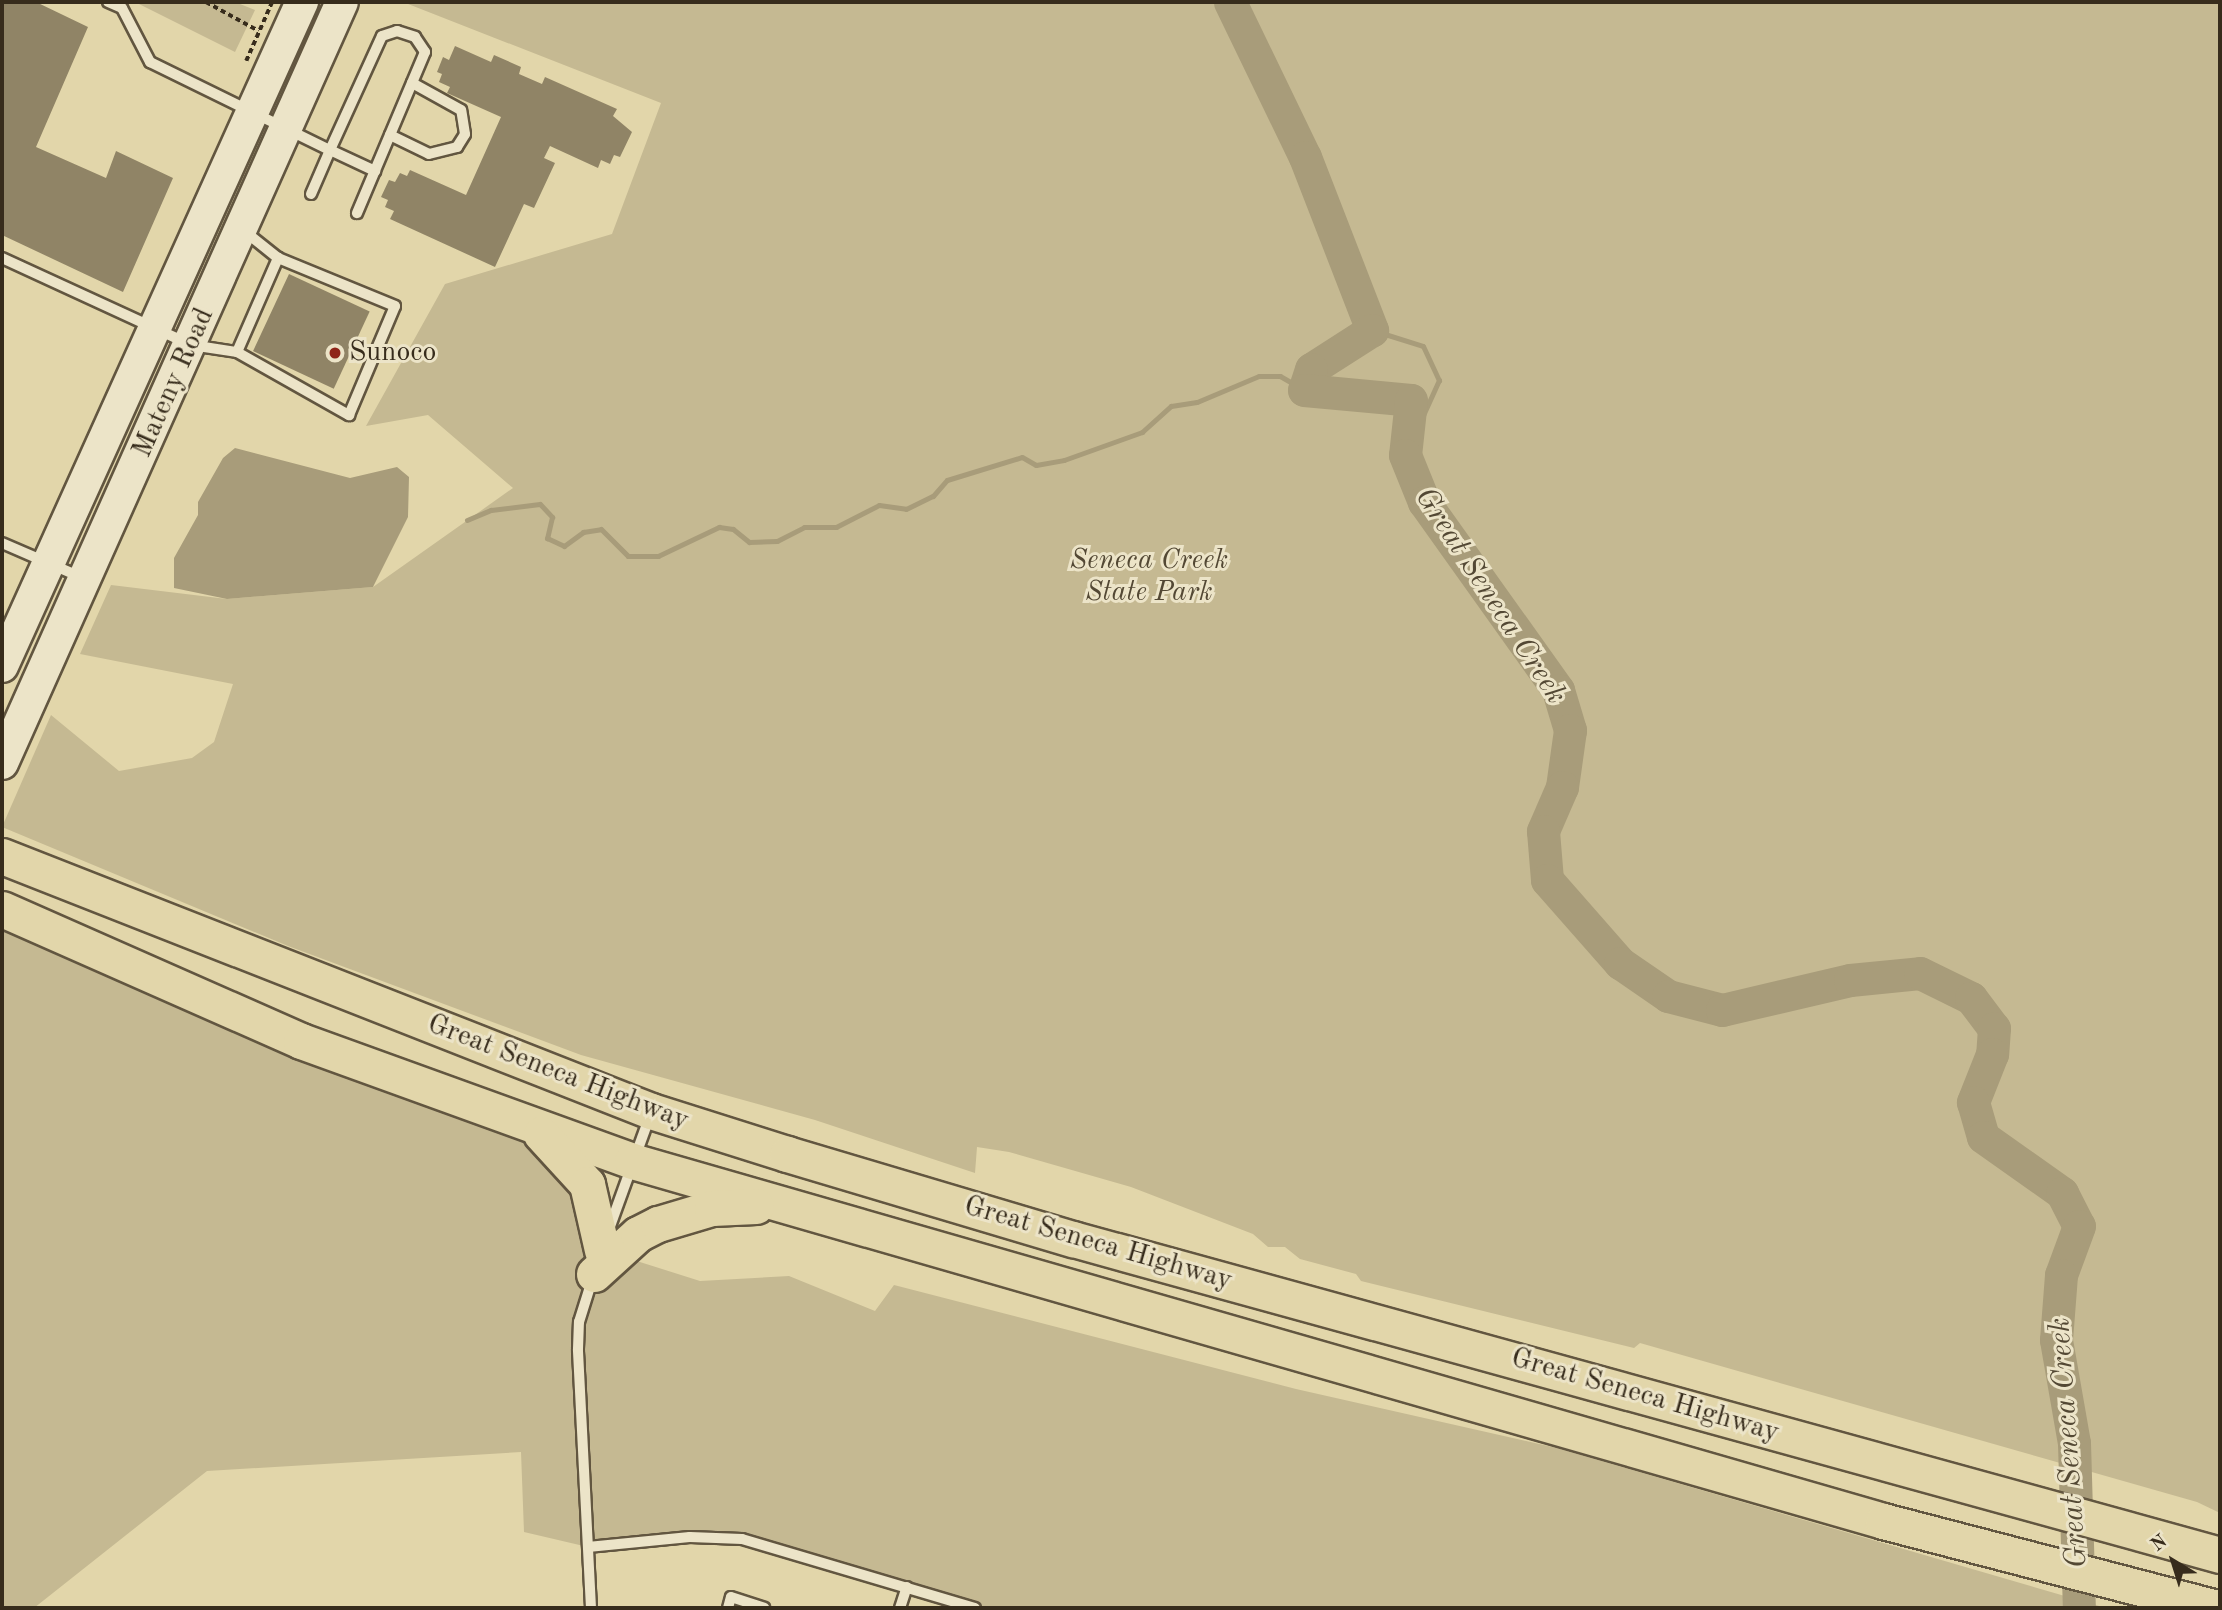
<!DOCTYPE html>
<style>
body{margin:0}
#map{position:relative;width:2222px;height:1610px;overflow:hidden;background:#e2d6aa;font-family:"Old Standard TT",serif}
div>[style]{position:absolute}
.green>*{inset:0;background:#c5b992}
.water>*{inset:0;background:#a89c7a}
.stream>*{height:5px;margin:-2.5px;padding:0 2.5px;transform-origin:2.5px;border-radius:2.5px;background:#a89c7a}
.river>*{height:33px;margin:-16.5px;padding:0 16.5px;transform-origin:16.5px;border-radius:16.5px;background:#a89c7a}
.building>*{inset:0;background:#908466;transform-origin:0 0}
.path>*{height:3.5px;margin-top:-1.75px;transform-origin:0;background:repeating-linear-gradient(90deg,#372c1c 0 5px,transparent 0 8.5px)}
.roads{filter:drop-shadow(2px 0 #625640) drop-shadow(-2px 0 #625640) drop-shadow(0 2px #625640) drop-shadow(0 -2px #625640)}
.lane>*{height:10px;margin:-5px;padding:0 5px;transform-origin:5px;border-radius:5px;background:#ece4c8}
.secondary>*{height:32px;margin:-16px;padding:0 16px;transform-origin:16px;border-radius:16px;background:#ece4c8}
.primary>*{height:35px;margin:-17.5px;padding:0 17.5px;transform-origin:17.5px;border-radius:17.5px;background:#e2d6aa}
.dots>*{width:19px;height:19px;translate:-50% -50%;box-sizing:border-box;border:4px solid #ece4c8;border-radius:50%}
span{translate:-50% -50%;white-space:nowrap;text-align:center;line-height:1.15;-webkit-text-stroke:6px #ece4c8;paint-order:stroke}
.poi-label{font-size:28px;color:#372c1c}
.left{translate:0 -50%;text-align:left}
.street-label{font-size:28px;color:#372c1c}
.park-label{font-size:28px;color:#534834;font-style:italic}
.water-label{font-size:30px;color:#534834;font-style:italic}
.frame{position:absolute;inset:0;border:4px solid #372c1c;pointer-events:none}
.north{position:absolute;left:2138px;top:1526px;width:70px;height:70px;-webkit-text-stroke:5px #ece4c8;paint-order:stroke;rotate:322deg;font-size:19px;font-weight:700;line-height:28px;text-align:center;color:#372c1c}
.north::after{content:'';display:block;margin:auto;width:24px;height:32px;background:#372c1c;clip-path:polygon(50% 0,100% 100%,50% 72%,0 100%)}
</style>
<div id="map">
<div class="green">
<div style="clip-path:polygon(135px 2px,235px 2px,255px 10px,235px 52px)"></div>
<div style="clip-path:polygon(403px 2px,2220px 2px,2220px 1513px,2197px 1502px,1640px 1343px,1634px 1348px,1361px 1281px,1356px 1274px,1300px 1259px,1285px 1247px,1268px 1247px,1253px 1234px,1131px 1187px,1009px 1152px,977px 1147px,975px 1173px,815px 1120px,581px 1055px,288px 946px,2px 827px,51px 715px,119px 771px,192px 758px,214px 742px,233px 684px,80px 654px,111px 585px,227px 599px,373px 587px,513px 488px,428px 415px,366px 426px,445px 284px,612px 234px,661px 103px)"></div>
<div style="clip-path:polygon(2px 905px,529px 1125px,574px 1166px,602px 1250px,700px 1281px,789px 1276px,875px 1311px,894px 1285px,1296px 1389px,1557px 1448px,2106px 1608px,975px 1608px,742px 1539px,588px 1547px,524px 1532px,521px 1452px,207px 1471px,34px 1608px,2px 1608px)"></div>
</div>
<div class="water">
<div style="clip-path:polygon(235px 448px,350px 478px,397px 467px,409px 477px,408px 517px,373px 587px,227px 599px,174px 588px,174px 558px,198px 515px,198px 502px,223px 458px)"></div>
</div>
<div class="stream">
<div style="left:1372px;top:330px;width:53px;rotate:17.4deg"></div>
<div style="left:1423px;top:346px;width:38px;rotate:65deg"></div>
<div style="left:1439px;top:380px;width:82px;rotate:114.4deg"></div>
<div style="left:467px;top:520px;width:26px;rotate:-23deg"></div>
<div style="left:491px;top:510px;width:49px;rotate:-7deg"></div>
<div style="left:540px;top:504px;width:18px;rotate:47deg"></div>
<div style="left:552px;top:517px;width:22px;rotate:103deg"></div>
<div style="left:547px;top:538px;width:19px;rotate:25deg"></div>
<div style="left:564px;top:546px;width:24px;rotate:-36deg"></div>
<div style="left:583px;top:532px;width:18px;rotate:-9deg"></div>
<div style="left:601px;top:529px;width:38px;rotate:45deg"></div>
<div style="left:628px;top:556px;width:30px"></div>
<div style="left:658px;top:556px;width:68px;rotate:-25.4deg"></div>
<div style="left:719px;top:527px;width:14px;rotate:8deg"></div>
<div style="left:733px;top:529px;width:21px;rotate:39deg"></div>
<div style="left:749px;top:542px;width:28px;rotate:-2deg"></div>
<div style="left:777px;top:541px;width:30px;rotate:-27deg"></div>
<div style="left:804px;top:527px;width:32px"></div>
<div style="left:836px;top:527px;width:48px;rotate:-27.1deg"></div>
<div style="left:879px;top:505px;width:27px;rotate:8deg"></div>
<div style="left:906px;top:509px;width:30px;rotate:-26deg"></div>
<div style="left:933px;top:496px;width:21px;rotate:-49deg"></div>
<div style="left:947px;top:480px;width:78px;rotate:-17deg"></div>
<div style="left:1022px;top:457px;width:16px;rotate:30deg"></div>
<div style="left:1036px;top:465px;width:28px;rotate:-10deg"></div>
<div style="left:1064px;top:460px;width:83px;rotate:-19.7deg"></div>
<div style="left:1142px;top:432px;width:39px;rotate:-42deg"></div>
<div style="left:1171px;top:406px;width:26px;rotate:-9deg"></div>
<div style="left:1197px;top:402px;width:67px;rotate:-22.8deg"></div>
<div style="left:1259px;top:376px;width:21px"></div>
<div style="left:1280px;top:376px;width:28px;rotate:30deg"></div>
</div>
<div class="river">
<div style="left:1230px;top:2px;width:172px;rotate:64.2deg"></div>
<div style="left:1305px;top:157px;width:186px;rotate:68.8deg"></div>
<div style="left:1372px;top:330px;width:72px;rotate:147.4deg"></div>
<div style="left:1311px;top:369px;width:22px;rotate:108deg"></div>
<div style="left:1304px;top:390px;width:107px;rotate:5.3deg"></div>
<div style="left:1411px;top:400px;width:55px;rotate:96.2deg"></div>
<div style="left:1405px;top:455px;width:51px;rotate:68deg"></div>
<div style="left:1424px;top:502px;width:231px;rotate:54.5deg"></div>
<div style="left:1558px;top:690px;width:42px;rotate:73.3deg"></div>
<div style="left:1570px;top:730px;width:58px;rotate:98deg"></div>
<div style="left:1562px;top:787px;width:48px;rotate:113.4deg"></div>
<div style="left:1543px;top:831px;width:49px;rotate:85.3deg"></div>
<div style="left:1547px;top:880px;width:111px;rotate:48.7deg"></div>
<div style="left:1620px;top:963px;width:58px;rotate:34.5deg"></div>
<div style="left:1668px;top:996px;width:56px;rotate:14.5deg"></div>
<div style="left:1722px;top:1010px;width:131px;rotate:-13.2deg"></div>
<div style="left:1850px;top:980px;width:70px;rotate:-5.7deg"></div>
<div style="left:1920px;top:973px;width:57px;rotate:26.1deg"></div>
<div style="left:1971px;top:998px;width:38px;rotate:53deg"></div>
<div style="left:1994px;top:1028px;width:26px;rotate:94deg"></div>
<div style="left:1992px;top:1054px;width:52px;rotate:111.6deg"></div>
<div style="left:1973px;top:1102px;width:36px;rotate:74deg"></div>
<div style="left:1983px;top:1137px;width:97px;rotate:35.3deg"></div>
<div style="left:2062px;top:1193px;width:37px;rotate:63deg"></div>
<div style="left:2079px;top:1226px;width:52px;rotate:110.2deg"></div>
<div style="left:2061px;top:1275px;width:65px;rotate:94.4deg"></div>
<div style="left:2056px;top:1340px;width:105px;rotate:80.1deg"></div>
<div style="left:2074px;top:1443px;width:165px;rotate:88.3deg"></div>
</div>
<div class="building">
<div style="clip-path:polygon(2px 2px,36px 2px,88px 27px,36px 147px,106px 178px,116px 151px,173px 178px,123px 292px,2px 235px)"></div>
<div style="clip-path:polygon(455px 46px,491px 62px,494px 55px,521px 67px,519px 74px,542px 84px,545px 77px,617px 109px,613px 116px,632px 132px,620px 157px,614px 155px,610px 164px,601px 160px,598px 168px,550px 146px,544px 158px,555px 163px,534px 208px,524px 204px,495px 267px,390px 219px,394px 211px,385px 207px,388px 200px,381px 197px,389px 180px,395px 182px,400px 173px,407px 176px,410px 170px,466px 195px,501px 117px,447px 93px,450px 87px,439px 82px,442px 74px,437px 72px,443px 57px,449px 60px)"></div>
<div style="left:289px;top:274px;width:89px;height:85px;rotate:25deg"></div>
</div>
<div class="path">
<div style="left:206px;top:2px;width:60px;rotate:28.7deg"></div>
<div style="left:246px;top:61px;width:64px;rotate:-66.2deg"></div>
</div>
<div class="roads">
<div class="lane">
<div style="left:108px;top:2px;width:15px;rotate:23deg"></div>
<div style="left:122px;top:8px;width:61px;rotate:62.6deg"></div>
<div style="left:150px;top:62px;width:200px;rotate:26.1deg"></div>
<div style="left:330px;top:150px;width:125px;rotate:-65.5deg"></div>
<div style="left:382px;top:36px;width:16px;rotate:-18deg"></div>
<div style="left:397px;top:31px;width:19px;rotate:18deg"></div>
<div style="left:415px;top:37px;width:18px;rotate:56deg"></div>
<div style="left:425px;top:52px;width:175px;rotate:112.9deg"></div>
<div style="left:390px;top:135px;width:43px;rotate:26deg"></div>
<div style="left:429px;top:154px;width:29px;rotate:-14deg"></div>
<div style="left:457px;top:147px;width:15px;rotate:-58deg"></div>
<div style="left:465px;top:134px;width:24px;rotate:-99deg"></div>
<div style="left:461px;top:110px;width:56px;rotate:-151.1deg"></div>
<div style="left:311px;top:194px;width:48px;rotate:-66.6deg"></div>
<div style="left:330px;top:150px;width:50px;rotate:25deg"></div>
<div style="left:2px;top:258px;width:208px;rotate:24.7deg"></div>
<div style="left:191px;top:345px;width:47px;rotate:8.7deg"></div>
<div style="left:237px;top:352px;width:103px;rotate:-66.4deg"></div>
<div style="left:278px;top:258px;width:45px;rotate:-141.3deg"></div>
<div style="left:237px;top:352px;width:129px;rotate:29.4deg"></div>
<div style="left:349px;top:415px;width:118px;rotate:-67.1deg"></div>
<div style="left:395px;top:306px;width:126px;rotate:-157.7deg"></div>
<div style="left:2px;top:543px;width:88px;rotate:23.4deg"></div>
<div style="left:609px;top:1229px;width:120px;rotate:-70.1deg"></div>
<div style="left:588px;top:1547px;width:102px;rotate:-5.6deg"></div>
<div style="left:690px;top:1537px;width:52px;rotate:2.2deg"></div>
<div style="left:742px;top:1539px;width:243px;rotate:16.5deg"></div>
<div style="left:591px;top:1608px;width:259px;rotate:-92.9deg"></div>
<div style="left:578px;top:1349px;width:27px;rotate:-88deg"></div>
<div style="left:579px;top:1322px;width:47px;rotate:-72.7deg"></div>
<div style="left:728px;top:1608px;width:11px;rotate:-75deg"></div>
<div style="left:731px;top:1597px;width:35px;rotate:18deg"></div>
<div style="left:900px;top:1608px;width:22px;rotate:-72deg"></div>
</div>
<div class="secondary">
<div style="left:2px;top:666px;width:729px;rotate:-65.69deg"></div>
<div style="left:2px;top:763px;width:833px;rotate:-65.93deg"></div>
</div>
<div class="primary">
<div style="left:2px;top:856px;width:697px;rotate:21.45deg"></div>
<div style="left:651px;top:1111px;width:143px;rotate:17.5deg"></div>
<div style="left:787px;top:1154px;width:298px;rotate:16.6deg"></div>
<div style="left:1073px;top:1239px;width:1190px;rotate:15.4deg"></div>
<div style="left:2px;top:909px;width:327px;rotate:23.8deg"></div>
<div style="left:301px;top:1041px;width:352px;rotate:19.9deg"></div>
<div style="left:632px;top:1161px;width:1302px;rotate:16.05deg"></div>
<div style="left:1883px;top:1521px;width:346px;rotate:14.6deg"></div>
<div style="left:541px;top:1134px;width:68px;rotate:47.4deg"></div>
<div style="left:587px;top:1184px;width:68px;rotate:77.2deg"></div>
<div style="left:594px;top:1274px;width:59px;rotate:-42.3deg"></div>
<div style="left:638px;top:1234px;width:22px;rotate:-27deg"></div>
<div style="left:658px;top:1224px;width:56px;rotate:-16.5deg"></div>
<div style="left:712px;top:1208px;width:44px;rotate:-2.6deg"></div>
</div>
</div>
<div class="dots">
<div style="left:335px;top:353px;background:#8f2418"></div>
</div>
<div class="poi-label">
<span class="left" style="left:349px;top:353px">Sunoco</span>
</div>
<div class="street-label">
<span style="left:174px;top:383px;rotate:-66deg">Mateny Road</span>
<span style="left:558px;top:1073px;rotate:21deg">Great Seneca Highway</span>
<span style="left:1098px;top:1244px;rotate:16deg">Great Seneca Highway</span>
<span style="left:1645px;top:1396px;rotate:16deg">Great Seneca Highway</span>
</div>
<div class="park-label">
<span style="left:1149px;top:577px">Seneca Creek<br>State Park</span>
</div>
<div class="water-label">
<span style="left:1490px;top:596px;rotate:57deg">Great Seneca Creek</span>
<span style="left:2069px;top:1443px;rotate:-94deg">Great Seneca Creek</span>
</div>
<div class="frame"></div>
<div class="north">N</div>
</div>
